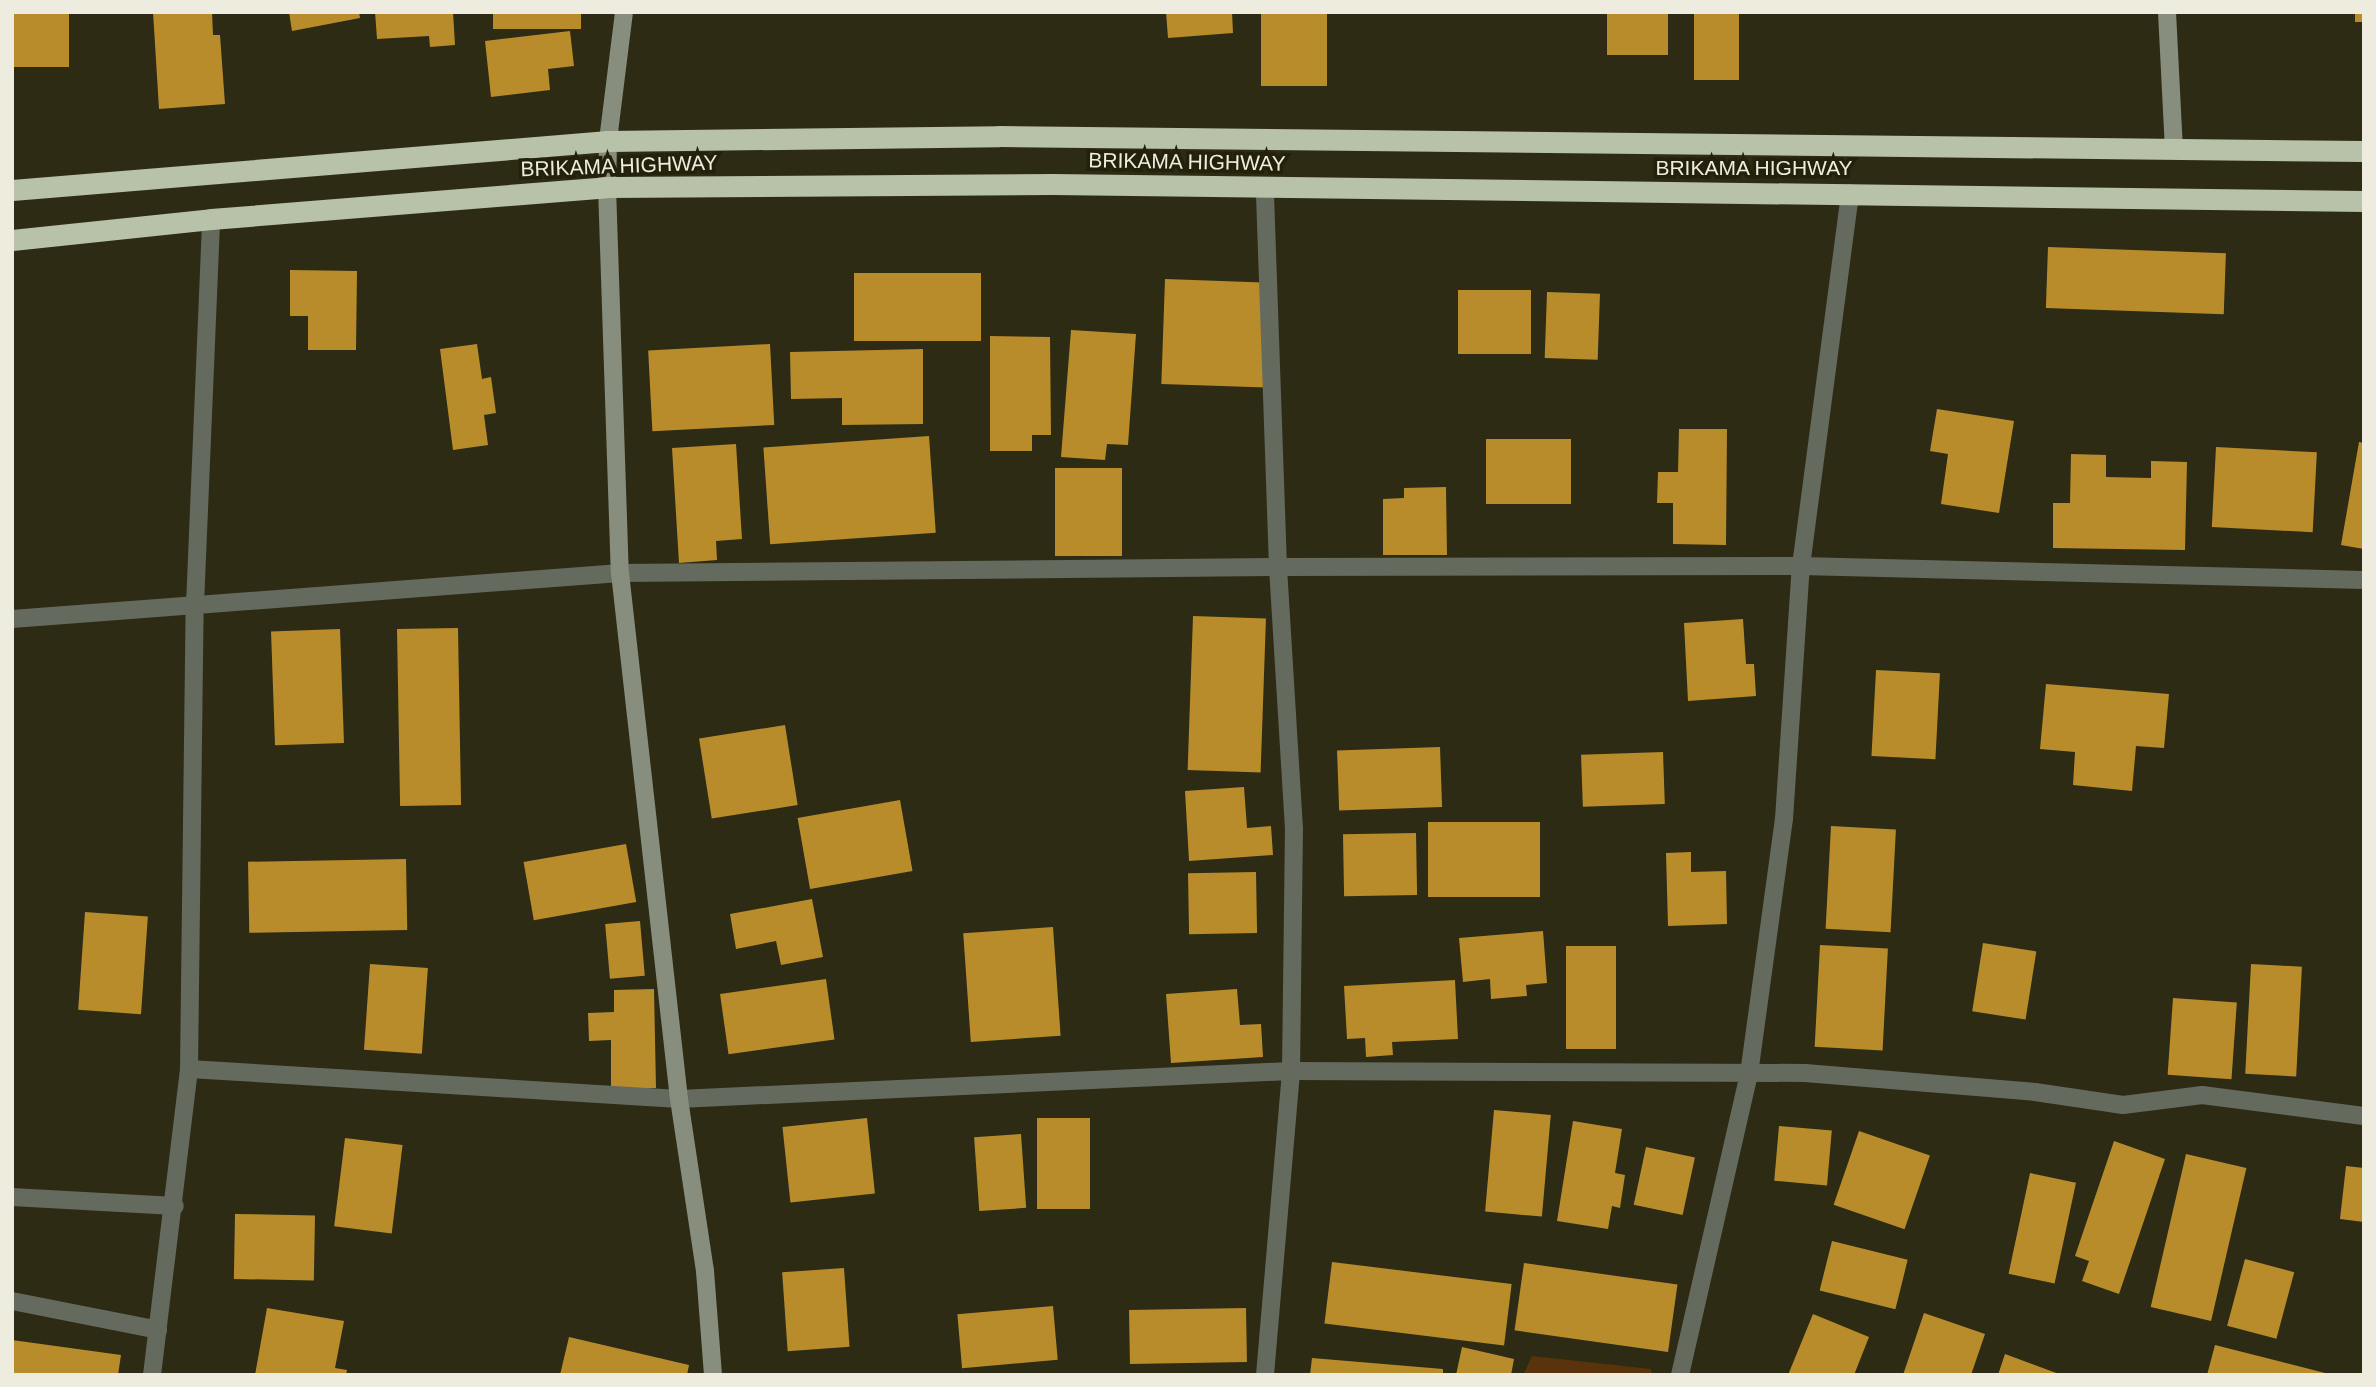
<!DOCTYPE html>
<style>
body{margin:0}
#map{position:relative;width:2376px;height:1387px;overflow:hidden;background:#2d2b14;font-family:Arial,sans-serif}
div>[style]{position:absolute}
.green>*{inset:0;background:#58330c}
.building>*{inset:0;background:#b98c2b;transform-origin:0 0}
.lane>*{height:18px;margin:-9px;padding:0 9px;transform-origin:9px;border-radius:9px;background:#656a5f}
.street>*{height:18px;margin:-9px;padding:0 9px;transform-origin:9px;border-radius:9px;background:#656a5f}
.secondary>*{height:18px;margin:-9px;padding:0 9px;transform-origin:9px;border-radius:9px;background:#878e7d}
.highway>*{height:21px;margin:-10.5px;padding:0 10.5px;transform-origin:10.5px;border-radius:10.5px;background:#b8c2a9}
span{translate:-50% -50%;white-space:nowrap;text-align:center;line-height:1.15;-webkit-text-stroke:7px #23210a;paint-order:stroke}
.street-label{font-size:21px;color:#edecde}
.frame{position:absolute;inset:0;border:14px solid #edecde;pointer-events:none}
</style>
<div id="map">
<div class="green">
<div style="clip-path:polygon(1532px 1356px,1651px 1369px,1652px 1375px,1523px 1375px)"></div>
</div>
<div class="building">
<div style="left:12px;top:12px;width:57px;height:55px"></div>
<div style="clip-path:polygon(153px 12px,212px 12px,213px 35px,220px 35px,225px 104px,159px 109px)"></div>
<div style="clip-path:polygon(289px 12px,359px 12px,360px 18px,292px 31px)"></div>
<div style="clip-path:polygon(375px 12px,453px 12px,455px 45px,430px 47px,429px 36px,377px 39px)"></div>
<div style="left:493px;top:12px;width:88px;height:17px"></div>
<div style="clip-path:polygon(1166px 12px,1232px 12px,1233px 33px,1168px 38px)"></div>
<div style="left:1261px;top:12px;width:66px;height:74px"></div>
<div style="left:1607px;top:12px;width:61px;height:43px"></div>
<div style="left:1694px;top:12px;width:45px;height:68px"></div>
<div style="left:2355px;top:12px;width:9px;height:10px"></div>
<div style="clip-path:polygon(570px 31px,574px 66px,548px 69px,550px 90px,491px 97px,485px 41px)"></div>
<div style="left:2048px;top:247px;width:178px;height:61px;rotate:2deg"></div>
<div style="clip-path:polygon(290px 270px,357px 271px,356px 350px,308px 350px,308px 316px,290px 316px)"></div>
<div style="left:854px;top:273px;width:127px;height:68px"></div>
<div style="left:1165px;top:279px;width:105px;height:105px;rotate:2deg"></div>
<div style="left:1458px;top:290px;width:73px;height:64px"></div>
<div style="left:1547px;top:292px;width:53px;height:66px;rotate:2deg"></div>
<div style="clip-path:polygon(1071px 330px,1136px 334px,1128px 445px,1107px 444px,1105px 460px,1061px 457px)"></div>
<div style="clip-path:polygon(990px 336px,1050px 337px,1051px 435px,1032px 435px,1032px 451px,990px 451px)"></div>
<div style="clip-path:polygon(477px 344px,482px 379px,491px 377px,496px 413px,484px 415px,488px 445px,453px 450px,440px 349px)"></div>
<div style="left:770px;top:344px;width:81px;height:122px;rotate:87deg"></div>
<div style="clip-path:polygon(923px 349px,923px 424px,842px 425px,842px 398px,791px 399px,790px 352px)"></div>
<div style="clip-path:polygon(1937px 409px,2014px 421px,1999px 513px,1941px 504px,1948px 454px,1930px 451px)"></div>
<div style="clip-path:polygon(1679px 429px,1727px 429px,1726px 545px,1673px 544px,1673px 503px,1657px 503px,1658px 472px,1678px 472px)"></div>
<div style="left:929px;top:436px;width:97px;height:166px;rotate:86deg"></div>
<div style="left:1486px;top:439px;width:85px;height:65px"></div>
<div style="clip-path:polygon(2359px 442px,2364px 443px,2364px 549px,2341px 545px)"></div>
<div style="clip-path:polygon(736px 444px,742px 539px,716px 541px,717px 560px,679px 563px,672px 448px)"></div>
<div style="left:2216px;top:447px;width:101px;height:80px;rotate:3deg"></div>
<div style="clip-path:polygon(2071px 454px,2106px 455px,2106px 477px,2151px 478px,2151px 461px,2187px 462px,2185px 550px,2053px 548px,2053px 503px,2070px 503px)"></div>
<div style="left:1055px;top:468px;width:67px;height:88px"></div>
<div style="clip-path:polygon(1446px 487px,1447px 555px,1383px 555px,1383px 499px,1404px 498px,1404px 488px)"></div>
<div style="left:1193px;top:616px;width:73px;height:154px;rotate:2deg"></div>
<div style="clip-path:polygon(1743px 619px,1746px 664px,1754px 664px,1756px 696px,1688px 701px,1684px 623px)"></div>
<div style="left:458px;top:628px;width:177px;height:61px;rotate:89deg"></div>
<div style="left:340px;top:629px;width:114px;height:69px;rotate:88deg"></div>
<div style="left:1876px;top:670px;width:64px;height:86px;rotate:3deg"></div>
<div style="clip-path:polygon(2046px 684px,2169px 694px,2164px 748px,2136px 746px,2132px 791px,2073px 785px,2075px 752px,2040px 749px)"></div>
<div style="left:785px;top:725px;width:81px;height:87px;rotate:81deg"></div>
<div style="left:1440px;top:747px;width:60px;height:103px;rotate:88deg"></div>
<div style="left:1663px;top:752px;width:52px;height:82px;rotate:88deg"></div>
<div style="clip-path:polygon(1244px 787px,1247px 828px,1271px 826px,1273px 855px,1189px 861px,1185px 791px)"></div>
<div style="left:900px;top:800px;width:72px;height:104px;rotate:80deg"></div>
<div style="left:1540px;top:822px;width:75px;height:112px;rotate:90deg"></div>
<div style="left:1831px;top:826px;width:65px;height:103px;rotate:3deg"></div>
<div style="left:1416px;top:833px;width:62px;height:73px;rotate:89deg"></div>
<div style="left:626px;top:844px;width:59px;height:104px;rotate:80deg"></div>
<div style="clip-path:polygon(1691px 852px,1691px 872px,1726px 871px,1727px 924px,1668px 926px,1666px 853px)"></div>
<div style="left:406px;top:859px;width:71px;height:158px;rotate:89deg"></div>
<div style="left:1256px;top:872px;width:61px;height:68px;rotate:89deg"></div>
<div style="clip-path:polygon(812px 899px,823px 957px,781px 965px,776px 941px,736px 949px,730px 914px)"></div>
<div style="left:85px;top:912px;width:63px;height:98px;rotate:4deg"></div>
<div style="left:640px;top:921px;width:55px;height:35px;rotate:85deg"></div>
<div style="left:1053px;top:927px;width:109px;height:90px;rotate:86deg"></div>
<div style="clip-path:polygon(1543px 931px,1547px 983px,1526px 985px,1527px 996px,1491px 999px,1490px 979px,1463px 982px,1459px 938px)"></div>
<div style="left:1983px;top:943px;width:54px;height:69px;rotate:9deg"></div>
<div style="left:1820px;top:945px;width:68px;height:102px;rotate:3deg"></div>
<div style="left:1566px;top:946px;width:50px;height:103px"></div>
<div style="left:370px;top:964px;width:58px;height:86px;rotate:4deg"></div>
<div style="left:2251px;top:964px;width:51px;height:110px;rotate:3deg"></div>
<div style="left:826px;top:979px;width:61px;height:107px;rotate:82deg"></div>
<div style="clip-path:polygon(1455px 980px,1458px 1039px,1392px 1042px,1393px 1055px,1366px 1057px,1365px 1038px,1347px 1039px,1344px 986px)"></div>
<div style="clip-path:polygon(654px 989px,656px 1088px,611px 1089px,611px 1040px,589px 1041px,588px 1013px,614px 1012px,614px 990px)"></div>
<div style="clip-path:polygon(1237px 989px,1240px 1025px,1261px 1024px,1263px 1057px,1171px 1063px,1166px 994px)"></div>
<div style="left:2173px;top:998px;width:64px;height:77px;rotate:4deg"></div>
<div style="left:1494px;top:1110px;width:57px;height:102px;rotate:5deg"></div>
<div style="left:867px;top:1118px;width:76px;height:85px;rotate:84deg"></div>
<div style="left:1037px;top:1118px;width:53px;height:91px"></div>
<div style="clip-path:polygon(1573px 1121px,1622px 1129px,1615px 1173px,1625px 1175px,1620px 1208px,1612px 1206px,1608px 1229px,1557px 1221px)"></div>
<div style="left:1779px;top:1126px;width:53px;height:55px;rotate:5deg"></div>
<div style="left:1859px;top:1131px;width:75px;height:78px;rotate:19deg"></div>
<div style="left:1021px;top:1134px;width:74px;height:47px;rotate:86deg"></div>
<div style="left:345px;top:1138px;width:58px;height:89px;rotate:7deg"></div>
<div style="clip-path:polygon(2114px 1141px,2165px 1159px,2119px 1294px,2082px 1281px,2089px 1261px,2075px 1256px)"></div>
<div style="left:1646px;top:1147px;width:50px;height:59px;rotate:12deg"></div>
<div style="left:2186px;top:1154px;width:62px;height:157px;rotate:13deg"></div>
<div style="clip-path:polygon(2346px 1166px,2364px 1168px,2364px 1222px,2340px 1219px)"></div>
<div style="left:2030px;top:1173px;width:47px;height:103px;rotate:12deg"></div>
<div style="left:235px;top:1214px;width:80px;height:65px;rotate:1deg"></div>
<div style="left:1832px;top:1241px;width:78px;height:51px;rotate:14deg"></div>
<div style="left:2245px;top:1259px;width:51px;height:69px;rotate:15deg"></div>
<div style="left:1332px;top:1262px;width:181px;height:62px;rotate:7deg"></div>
<div style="left:1524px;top:1263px;width:155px;height:68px;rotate:8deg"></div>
<div style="left:844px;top:1268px;width:79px;height:62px;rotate:86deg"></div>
<div style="left:1053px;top:1306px;width:54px;height:96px;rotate:85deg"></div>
<div style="clip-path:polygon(267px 1308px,344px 1321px,335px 1368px,347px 1370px,346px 1375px,255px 1375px)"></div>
<div style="left:1246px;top:1308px;width:54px;height:117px;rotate:89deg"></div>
<div style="clip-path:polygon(1924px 1313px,1985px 1334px,1971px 1375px,1903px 1375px)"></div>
<div style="clip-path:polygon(1813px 1314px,1869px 1337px,1854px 1375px,1788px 1375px)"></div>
<div style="clip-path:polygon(569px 1337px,689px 1365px,687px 1375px,560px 1375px)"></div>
<div style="clip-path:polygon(12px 1340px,121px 1355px,118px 1375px,12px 1375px)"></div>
<div style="clip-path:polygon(2215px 1345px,2329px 1374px,2329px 1375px,2207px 1375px)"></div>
<div style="clip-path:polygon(1462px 1347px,1514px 1359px,1511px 1375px,1456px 1375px)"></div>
<div style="clip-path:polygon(2005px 1354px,2059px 1374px,2059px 1375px,1998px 1375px)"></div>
<div style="clip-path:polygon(1312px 1358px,1443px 1369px,1443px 1375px,1310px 1375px)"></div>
</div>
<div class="lane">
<div style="left:12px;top:1197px;width:163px;rotate:3.2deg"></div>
<div style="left:12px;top:1301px;width:149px;rotate:11.2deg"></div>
</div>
<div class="street">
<div style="left:12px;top:619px;width:610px;rotate:-4.33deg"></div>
<div style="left:620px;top:573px;width:658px;rotate:-0.52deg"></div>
<div style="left:1278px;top:567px;width:523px;rotate:-0.11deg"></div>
<div style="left:1801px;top:566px;width:563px;rotate:1.42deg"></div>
<div style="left:189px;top:1069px;width:491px;rotate:3.5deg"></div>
<div style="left:679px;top:1099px;width:613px;rotate:-2.62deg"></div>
<div style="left:1291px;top:1071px;width:514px;rotate:0.22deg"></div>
<div style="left:1805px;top:1073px;width:231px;rotate:4.7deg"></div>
<div style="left:2035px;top:1092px;width:89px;rotate:8.4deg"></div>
<div style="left:2123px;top:1105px;width:80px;rotate:-7.2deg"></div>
<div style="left:2202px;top:1095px;width:163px;rotate:7.4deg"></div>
<div style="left:152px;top:1375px;width:308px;rotate:-83.1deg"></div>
<div style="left:189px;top:1069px;width:464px;rotate:-89.3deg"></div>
<div style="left:195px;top:605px;width:386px;rotate:-87.6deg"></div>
<div style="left:1265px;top:1375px;width:305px;rotate:-85.1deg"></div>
<div style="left:1291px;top:1071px;width:242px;rotate:-89.3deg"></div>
<div style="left:1294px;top:829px;width:262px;rotate:-93.5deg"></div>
<div style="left:1278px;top:567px;width:378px;rotate:-92deg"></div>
<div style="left:1680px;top:1375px;width:309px;rotate:-77.1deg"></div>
<div style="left:1749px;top:1074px;width:257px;rotate:-82.2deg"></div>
<div style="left:1784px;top:819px;width:254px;rotate:-86.2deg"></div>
<div style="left:1801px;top:566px;width:376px;rotate:-82.5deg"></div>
</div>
<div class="secondary">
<div style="left:624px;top:12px;width:130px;rotate:97.1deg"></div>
<div style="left:608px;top:141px;width:46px;rotate:91.2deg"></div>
<div style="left:607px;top:187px;width:386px;rotate:88.1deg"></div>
<div style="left:620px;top:573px;width:529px;rotate:83.6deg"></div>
<div style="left:679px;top:1099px;width:174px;rotate:81.4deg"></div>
<div style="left:705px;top:1271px;width:104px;rotate:85.6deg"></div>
<div style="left:2167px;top:12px;width:136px;rotate:87.1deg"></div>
</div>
<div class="highway">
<div style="left:12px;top:190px;width:598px;rotate:-4.7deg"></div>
<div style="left:608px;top:141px;width:391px;rotate:-0.7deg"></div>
<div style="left:999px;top:136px;width:1365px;rotate:0.63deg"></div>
<div style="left:12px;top:240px;width:200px;rotate:-6deg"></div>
<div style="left:211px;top:219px;width:397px;rotate:-4.6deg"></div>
<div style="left:607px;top:187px;width:445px;rotate:-0.4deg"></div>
<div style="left:1052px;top:184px;width:1312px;rotate:0.74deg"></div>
</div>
<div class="street-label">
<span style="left:1187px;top:162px;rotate:1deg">BRIKAMA HIGHWAY</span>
<span style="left:619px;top:166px;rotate:-2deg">BRIKAMA HIGHWAY</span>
<span style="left:1754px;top:168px">BRIKAMA HIGHWAY</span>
</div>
<div class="frame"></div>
</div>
